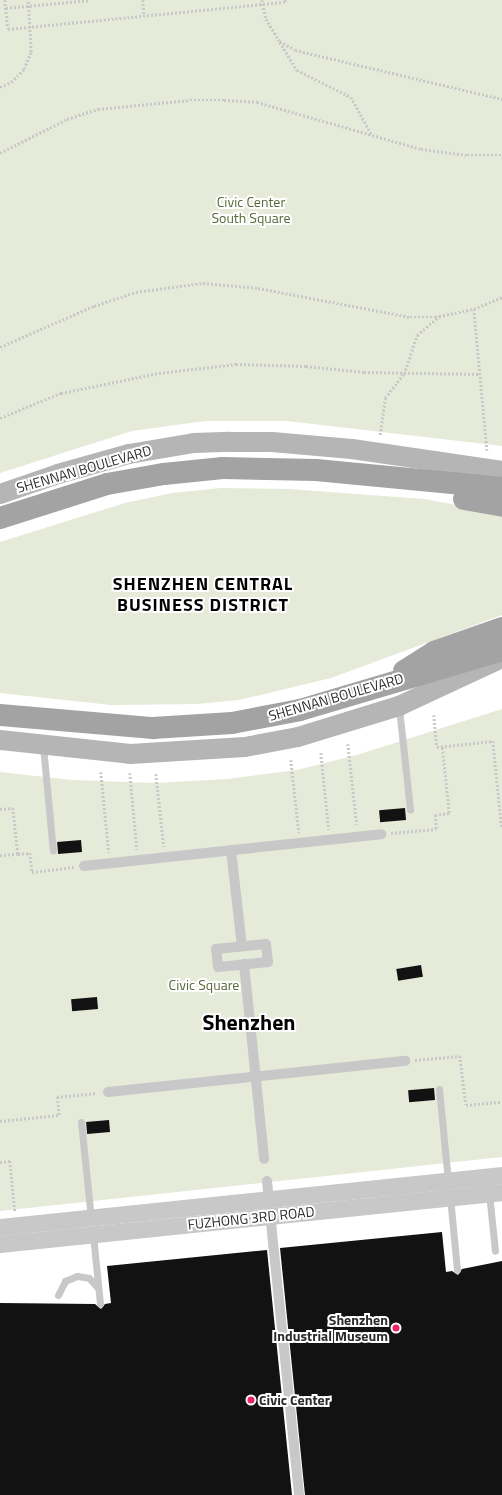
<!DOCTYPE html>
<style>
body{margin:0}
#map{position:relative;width:502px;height:1495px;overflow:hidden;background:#fff;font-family:"Titillium Web",sans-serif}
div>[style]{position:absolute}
.green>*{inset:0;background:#e6ead8}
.building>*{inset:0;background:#121212;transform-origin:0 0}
.path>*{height:2.5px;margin-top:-1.25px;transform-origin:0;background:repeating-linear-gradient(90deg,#c8c8c8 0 2px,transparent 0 4px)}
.service>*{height:7px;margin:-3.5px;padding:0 3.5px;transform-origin:3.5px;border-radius:3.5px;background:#c8c8c8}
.pedestrian>*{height:10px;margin:-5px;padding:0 5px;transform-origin:5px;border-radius:5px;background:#c8c8c8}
.tertiary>*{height:17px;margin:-8.5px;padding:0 8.5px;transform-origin:8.5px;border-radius:8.5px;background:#c8c8c8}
.secondary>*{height:20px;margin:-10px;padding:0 10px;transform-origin:10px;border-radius:10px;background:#b5b5b5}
.primary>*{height:22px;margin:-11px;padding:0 11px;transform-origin:11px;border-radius:11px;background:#a3a3a3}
.pedestrian-bridge>*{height:10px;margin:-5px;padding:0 5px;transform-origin:5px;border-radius:5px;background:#c8c8c8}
.dots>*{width:11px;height:11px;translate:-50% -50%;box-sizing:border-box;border:2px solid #fff;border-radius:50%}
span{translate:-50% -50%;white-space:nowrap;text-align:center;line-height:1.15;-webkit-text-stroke:4px #fff;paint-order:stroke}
.park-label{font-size:14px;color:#596838}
.street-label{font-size:14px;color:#2b2b2b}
.poi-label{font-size:14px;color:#2b2b2b;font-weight:700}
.right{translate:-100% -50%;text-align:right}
.left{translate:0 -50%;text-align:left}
.district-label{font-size:18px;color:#000;font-weight:700;letter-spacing:1px}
.town-label{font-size:22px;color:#000;font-weight:700}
</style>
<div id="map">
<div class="green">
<div style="clip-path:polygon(0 0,502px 0,502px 446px,287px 421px,205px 421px,132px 431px,0 473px)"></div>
<div style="clip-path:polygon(221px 488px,289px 489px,424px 499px,502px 513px,502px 615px,331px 678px,239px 700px,197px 704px,111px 705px,0 693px,0 542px,125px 503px,172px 493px)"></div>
<div style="clip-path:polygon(502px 709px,502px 1157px,0 1211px,0 772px,72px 780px,155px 783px,228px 779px,297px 770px,360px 754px)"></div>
</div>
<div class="building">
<div style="left:405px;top:808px;width:12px;height:26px;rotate:85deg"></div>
<div style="left:81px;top:840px;width:12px;height:24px;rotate:85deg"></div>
<div style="left:421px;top:965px;width:12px;height:25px;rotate:81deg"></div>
<div style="left:97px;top:997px;width:12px;height:26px;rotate:85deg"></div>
<div style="left:434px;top:1088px;width:12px;height:26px;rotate:85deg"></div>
<div style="left:109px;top:1120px;width:12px;height:23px;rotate:85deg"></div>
<div style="clip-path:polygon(442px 1232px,446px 1272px,452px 1271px,458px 1275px,462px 1269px,502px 1261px,502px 1495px,305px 1495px,280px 1248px)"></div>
<div style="clip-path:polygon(267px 1250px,292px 1495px,0 1495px,0 1303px,95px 1304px,101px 1309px,105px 1304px,111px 1303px,107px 1266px)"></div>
</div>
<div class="path">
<div style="left:5px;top:0;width:29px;rotate:84deg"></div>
<div style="left:8px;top:29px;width:278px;rotate:-5.6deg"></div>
<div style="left:285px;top:2px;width:2px;rotate:-90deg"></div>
<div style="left:143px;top:0;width:16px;rotate:86deg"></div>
<div style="left:262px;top:0;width:19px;rotate:78deg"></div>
<div style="left:266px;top:19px;width:26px;rotate:58deg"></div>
<div style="left:280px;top:41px;width:17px;rotate:31deg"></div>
<div style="left:295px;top:50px;width:213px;rotate:13.3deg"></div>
<div style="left:6px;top:8px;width:84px;rotate:-5.4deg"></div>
<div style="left:280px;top:42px;width:33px;rotate:59deg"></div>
<div style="left:297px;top:70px;width:60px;rotate:26.6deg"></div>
<div style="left:351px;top:97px;width:43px;rotate:61.1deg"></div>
<div style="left:0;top:87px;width:12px;rotate:-24deg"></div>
<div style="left:11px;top:82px;width:18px;rotate:-45deg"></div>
<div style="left:24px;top:69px;width:18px;rotate:-68deg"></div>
<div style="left:31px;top:52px;width:52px;rotate:-93.3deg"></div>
<div style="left:0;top:153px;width:75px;rotate:-26.9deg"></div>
<div style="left:67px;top:119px;width:33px;rotate:-18deg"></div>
<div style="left:98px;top:109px;width:92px;rotate:-5.6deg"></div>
<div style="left:190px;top:100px;width:34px"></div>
<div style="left:224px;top:100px;width:33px;rotate:3deg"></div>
<div style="left:257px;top:102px;width:171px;rotate:16deg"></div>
<div style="left:421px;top:149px;width:46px;rotate:7.4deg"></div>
<div style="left:467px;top:155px;width:35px"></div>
<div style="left:474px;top:309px;width:142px;rotate:84.7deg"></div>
<div style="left:0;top:347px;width:103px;rotate:-23.6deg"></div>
<div style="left:94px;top:306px;width:44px;rotate:-18.4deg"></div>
<div style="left:136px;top:292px;width:68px;rotate:-7.7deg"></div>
<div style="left:203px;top:283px;width:55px;rotate:5.2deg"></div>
<div style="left:258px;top:288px;width:155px;rotate:10.8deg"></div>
<div style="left:410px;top:317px;width:25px"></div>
<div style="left:435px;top:317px;width:40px;rotate:-12deg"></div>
<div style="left:474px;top:309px;width:30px;rotate:-23deg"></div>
<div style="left:0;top:418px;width:66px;rotate:-22.3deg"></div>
<div style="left:61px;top:393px;width:100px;rotate:-11.5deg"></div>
<div style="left:159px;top:373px;width:78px;rotate:-6.7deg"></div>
<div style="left:236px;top:364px;width:70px;rotate:1.6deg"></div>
<div style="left:306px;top:366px;width:58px;rotate:5.9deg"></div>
<div style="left:364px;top:372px;width:116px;rotate:1deg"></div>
<div style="left:380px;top:435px;width:37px;rotate:-82deg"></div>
<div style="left:385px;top:398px;width:31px;rotate:-52deg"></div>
<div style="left:404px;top:374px;width:41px;rotate:-71.6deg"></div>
<div style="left:417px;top:335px;width:30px;rotate:-40deg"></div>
<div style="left:434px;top:715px;width:32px;rotate:85deg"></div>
<div style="left:437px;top:747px;width:56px;rotate:-6.1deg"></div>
<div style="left:493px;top:741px;width:88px;rotate:84.2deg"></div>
<div style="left:348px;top:744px;width:81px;rotate:83.7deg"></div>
<div style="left:321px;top:753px;width:77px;rotate:84.1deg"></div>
<div style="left:291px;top:760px;width:73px;rotate:83.7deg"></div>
<div style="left:101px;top:772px;width:81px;rotate:84.4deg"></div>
<div style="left:130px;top:773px;width:77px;rotate:84.8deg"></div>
<div style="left:156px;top:774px;width:73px;rotate:83.7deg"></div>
<div style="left:0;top:809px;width:13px;rotate:-4deg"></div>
<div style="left:13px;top:808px;width:46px;rotate:83.8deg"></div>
<div style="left:18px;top:854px;width:18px;rotate:174deg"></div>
<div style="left:391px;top:833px;width:45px;rotate:-5.1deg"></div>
<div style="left:436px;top:829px;width:14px;rotate:-94deg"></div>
<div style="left:435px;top:815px;width:14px;rotate:-8deg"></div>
<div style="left:449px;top:813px;width:67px;rotate:-96deg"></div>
<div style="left:18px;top:854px;width:12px;rotate:-5deg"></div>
<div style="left:30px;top:853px;width:19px;rotate:84deg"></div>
<div style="left:32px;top:872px;width:42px;rotate:-6.8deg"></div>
<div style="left:415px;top:1060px;width:45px;rotate:-5.1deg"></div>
<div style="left:460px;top:1056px;width:49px;rotate:83deg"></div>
<div style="left:466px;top:1105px;width:36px;rotate:-5deg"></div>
<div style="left:0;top:1121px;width:59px;rotate:-5.8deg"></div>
<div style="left:59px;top:1115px;width:18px;rotate:-96deg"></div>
<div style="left:57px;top:1097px;width:40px;rotate:-5.7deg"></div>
<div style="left:0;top:1162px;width:10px;rotate:-6deg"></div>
<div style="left:10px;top:1161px;width:50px;rotate:84.3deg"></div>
</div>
<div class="service">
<div style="left:399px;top:708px;width:102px;rotate:83.8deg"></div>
<div style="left:43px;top:746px;width:105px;rotate:84.6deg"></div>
<div style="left:439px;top:1089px;width:91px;rotate:84.4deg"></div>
<div style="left:81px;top:1122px;width:97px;rotate:84.1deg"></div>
<div style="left:489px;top:1193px;width:58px;rotate:84.1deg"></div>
<div style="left:450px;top:1197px;width:73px;rotate:84.5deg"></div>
<div style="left:93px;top:1235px;width:69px;rotate:84.2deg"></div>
<div style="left:58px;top:1295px;width:16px;rotate:-63deg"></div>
<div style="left:65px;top:1281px;width:13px;rotate:-23deg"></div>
<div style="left:77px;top:1276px;width:12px;rotate:9deg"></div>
<div style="left:89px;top:1278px;width:13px;rotate:48deg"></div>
</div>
<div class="pedestrian">
<div style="left:231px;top:850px;width:97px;rotate:83.5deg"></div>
<div style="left:84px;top:866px;width:299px;rotate:-6.1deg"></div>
<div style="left:266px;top:944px;width:18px;rotate:84deg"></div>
<div style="left:268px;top:962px;width:50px;rotate:174.3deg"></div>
<div style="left:218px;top:967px;width:18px;rotate:-96deg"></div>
<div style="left:216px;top:949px;width:50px;rotate:-5.7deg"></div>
<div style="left:244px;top:964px;width:196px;rotate:84.1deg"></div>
<div style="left:108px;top:1092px;width:299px;rotate:-6deg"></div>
<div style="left:274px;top:1252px;width:244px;rotate:84.1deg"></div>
</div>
<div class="tertiary">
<div style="left:0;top:1227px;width:505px;rotate:-5.91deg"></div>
<div style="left:0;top:1244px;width:505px;rotate:-5.91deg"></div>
</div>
<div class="secondary">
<div style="left:0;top:494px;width:61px;rotate:-19deg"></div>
<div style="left:58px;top:474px;width:74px;rotate:-15.7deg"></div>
<div style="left:129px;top:454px;width:66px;rotate:-9.6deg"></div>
<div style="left:194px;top:443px;width:36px;rotate:-2deg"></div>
<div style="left:230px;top:442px;width:42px"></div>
<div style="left:272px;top:442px;width:80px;rotate:5deg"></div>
<div style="left:352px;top:449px;width:152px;rotate:8.3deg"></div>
<div style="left:0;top:740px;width:131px;rotate:6.1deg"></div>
<div style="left:130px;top:754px;width:115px;rotate:-3.5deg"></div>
<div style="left:245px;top:747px;width:54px;rotate:-10.7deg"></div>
<div style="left:298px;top:737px;width:106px;rotate:-17.1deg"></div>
<div style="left:399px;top:706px;width:114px;rotate:-25deg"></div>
</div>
<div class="primary">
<div style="left:464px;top:499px;width:39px;rotate:10deg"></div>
<div style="left:0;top:518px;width:112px;rotate:-17.6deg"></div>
<div style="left:107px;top:484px;width:58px;rotate:-10deg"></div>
<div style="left:164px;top:474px;width:59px;rotate:-5.8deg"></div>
<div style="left:223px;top:468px;width:93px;rotate:1.2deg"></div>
<div style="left:316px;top:470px;width:187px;rotate:5.5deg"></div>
<div style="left:404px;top:671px;width:36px;rotate:-32deg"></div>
<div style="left:434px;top:652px;width:72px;rotate:-19.4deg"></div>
<div style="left:0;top:715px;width:154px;rotate:4.9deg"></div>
<div style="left:153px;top:728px;width:79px;rotate:-3.6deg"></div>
<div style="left:232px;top:723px;width:69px;rotate:-10.8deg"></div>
<div style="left:300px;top:710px;width:211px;rotate:-16.5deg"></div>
</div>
<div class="pedestrian-bridge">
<div style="left:267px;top:1181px;width:71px;rotate:84.4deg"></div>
</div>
<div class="dots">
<div style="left:396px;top:1328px;background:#ea265f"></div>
<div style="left:251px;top:1400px;background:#ea265f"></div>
</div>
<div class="park-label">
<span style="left:251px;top:210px">Civic Center<br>South Square</span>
<span style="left:204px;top:985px">Civic Square</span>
</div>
<div class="street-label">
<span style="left:84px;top:469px;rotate:-16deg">SHENNAN BOULEVARD</span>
<span style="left:336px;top:697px;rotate:-16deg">SHENNAN BOULEVARD</span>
<span style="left:251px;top:1218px;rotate:-6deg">FUZHONG 3RD ROAD</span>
</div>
<div class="poi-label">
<span class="right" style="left:388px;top:1328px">Shenzhen<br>Industrial Museum</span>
<span class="left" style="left:259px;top:1400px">Civic Center</span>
</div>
<div class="district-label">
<span style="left:203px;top:595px">SHENZHEN CENTRAL<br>BUSINESS DISTRICT</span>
</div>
<div class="town-label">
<span style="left:249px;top:1023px">Shenzhen</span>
</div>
</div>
